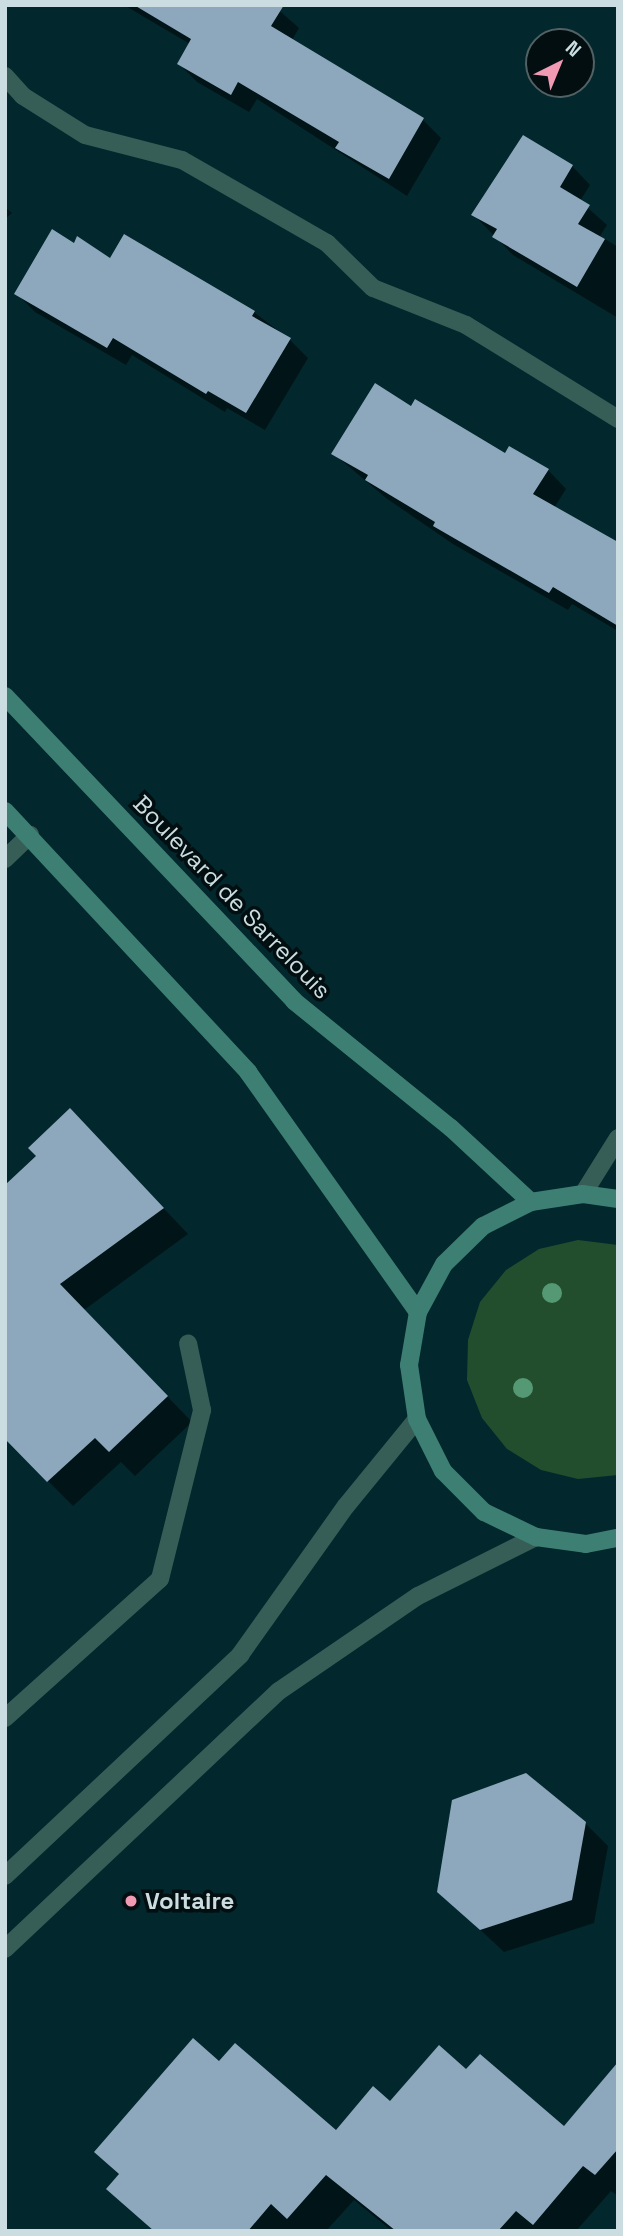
<!DOCTYPE html>
<style>
body{margin:0}
#map{position:relative;width:623px;height:2236px;overflow:hidden;background:#02272d;font-family:"Space Grotesk",sans-serif}
div>[style]{position:absolute}
.green>*{inset:0;background:#234e2e}
.shadow>*{inset:0;background:#0007}
.building>*{inset:0;background:#8da8bc}
.service>*{height:18px;margin:-9px;padding:0 9px;transform-origin:9px;border-radius:9px;background:#375e56}
.minor>*{height:18px;margin:-9px;padding:0 9px;transform-origin:9px;border-radius:9px;background:#375e56}
.tertiary>*{height:18px;margin:-9px;padding:0 9px;transform-origin:9px;border-radius:9px;background:#375e56}
.secondary>*{height:18px;margin:-9px;padding:0 9px;transform-origin:9px;border-radius:9px;background:#3e7f74}
.trees>*{width:20px;height:20px;margin:-10px;border-radius:50%;background:#559974}
.dots>*{width:19px;height:19px;translate:-50% -50%;box-sizing:border-box;border:4px solid #020e10;border-radius:50%}
span{translate:-50% -50%;white-space:nowrap;text-align:center;line-height:1.15;-webkit-text-stroke:7px #020e10;paint-order:stroke}
.street-label{font-size:24px;color:#cbdde1}
.poi-label{font-size:24px;color:#cbdde1;font-weight:700}
.left{translate:0 -50%;text-align:left}
.frame{position:absolute;inset:0;border:7px solid #cbdde1;pointer-events:none}
.north{position:absolute;left:525px;top:28px;width:70px;height:70px;box-sizing:border-box;background:#020e10;border:2px solid #526164;border-radius:50%;rotate:43deg;font-size:19px;font-weight:700;line-height:28px;text-align:center;color:#cbdde1}
.north::after{content:'';display:block;margin:auto;width:24px;height:32px;background:#f09ab4;clip-path:polygon(50% 0,100% 100%,50% 72%,0 100%)}
</style>
<div id="map">
<div class="green">
<div style="clip-path:polygon(578px 1240px,618px 1245px,618px 1475px,578px 1479px,541px 1470px,507px 1449px,482px 1418px,467px 1380px,468px 1340px,480px 1302px,506px 1270px,539px 1249px)"></div>
</div>
<div class="shadow">
<div style="clip-path:polygon(124px 5px,273px 5px,299px 28px,292px 40px,423px 120px,441px 138px,407px 196px,257px 99px,249px 112px,197px 82px,179px 64px,190px 44px)"></div>
<div style="clip-path:polygon(572px 166px,590px 185px,580px 201px,607px 225px,600px 236px,618px 247px,618px 318px,513px 255px,473px 214px)"></div>
<div style="clip-path:polygon(5px 207px,12px 213px,5px 219px)"></div>
<div style="clip-path:polygon(74px 245px,254px 312px,290px 340px,308px 358px,265px 430px,227px 408px,225px 412px,132px 355px,126px 365px,35px 312px,17px 294px)"></div>
<div style="clip-path:polygon(412px 408px,506px 456px,548px 470px,566px 489px,554px 508px,618px 544px,618px 631px,572px 604px,568px 610px,453px 544px,386px 498px,334px 454px)"></div>
<div style="clip-path:polygon(95px 1136px,188px 1234px,84px 1310px,192px 1422px,135px 1476px,121px 1462px,73px 1506px,48px 1481px,38px 1156px)"></div>
<div style="clip-path:polygon(585px 1823px,608px 1846px,594px 1923px,504px 1952px,439px 1891px)"></div>
<div style="clip-path:polygon(219px 2063px,336px 2133px,466px 2071px,564px 2128px,618px 2065px,618px 2196px,611px 2191px,576px 2231px,392px 2231px,354px 2200px,326px 2231px,154px 2231px,109px 2188px,120px 2176px,96px 2152px)"></div>
</div>
<div class="building">
<div style="clip-path:polygon(134px 5px,284px 5px,271px 26px,424px 118px,389px 179px,335px 148px,339px 142px,238px 82px,231px 95px,177px 64px,191px 39px)"></div>
<div style="clip-path:polygon(523px 135px,573px 165px,560px 187px,590px 205px,578px 224px,605px 239px,577px 287px,492px 237px,497px 229px,471px 215px)"></div>
<div style="clip-path:polygon(52px 229px,74px 243px,77px 236px,110px 258px,124px 234px,255px 311px,252px 316px,291px 338px,246px 413px,208px 391px,206px 394px,113px 338px,107px 348px,14px 294px)"></div>
<div style="clip-path:polygon(375px 383px,411px 406px,415px 399px,505px 453px,509px 446px,549px 469px,533px 494px,618px 542px,618px 626px,553px 587px,549px 593px,433px 526px,435px 522px,365px 480px,368px 475px,331px 454px)"></div>
<div style="clip-path:polygon(70px 1108px,164px 1208px,60px 1284px,168px 1396px,109px 1452px,95px 1438px,47px 1482px,5px 1439px,5px 1185px,36px 1156px,28px 1148px)"></div>
<div style="clip-path:polygon(526px 1773px,586px 1822px,572px 1900px,480px 1930px,437px 1892px,452px 1800px)"></div>
<div style="clip-path:polygon(193px 2038px,219px 2061px,235px 2043px,336px 2130px,373px 2086px,390px 2101px,439px 2045px,466px 2069px,480px 2054px,564px 2126px,618px 2062px,618px 2149px,595px 2175px,583px 2166px,533px 2225px,516px 2211px,498px 2231px,396px 2231px,326px 2175px,287px 2219px,271px 2204px,248px 2231px,154px 2231px,106px 2189px,119px 2174px,94px 2152px)"></div>
</div>
<div class="service">
<div style="left:5px;top:1718px;width:208px;rotate:-41.9deg"></div>
<div style="left:160px;top:1579px;width:174px;rotate:-76deg"></div>
<div style="left:202px;top:1410px;width:68px;rotate:-101.8deg"></div>
</div>
<div class="minor">
<div style="left:5px;top:76px;width:27px;rotate:48deg"></div>
<div style="left:23px;top:96px;width:73px;rotate:32.2deg"></div>
<div style="left:85px;top:135px;width:100px;rotate:14.5deg"></div>
<div style="left:182px;top:160px;width:167px;rotate:29.8deg"></div>
<div style="left:327px;top:243px;width:64px;rotate:44.4deg"></div>
<div style="left:373px;top:288px;width:100px;rotate:21.7deg"></div>
<div style="left:466px;top:325px;width:179px;rotate:31.7deg"></div>
<div style="left:5px;top:859px;width:35px;rotate:-44deg"></div>
</div>
<div class="tertiary">
<div style="left:583px;top:1194px;width:66px;rotate:-58deg"></div>
<div style="left:5px;top:1876px;width:323px;rotate:-43.2deg"></div>
<div style="left:240px;top:1655px;width:183px;rotate:-54.6deg"></div>
<div style="left:346px;top:1506px;width:112px;rotate:-50.8deg"></div>
<div style="left:5px;top:1949px;width:376px;rotate:-43.3deg"></div>
<div style="left:279px;top:1691px;width:168px;rotate:-34.4deg"></div>
<div style="left:418px;top:1596px;width:132px;rotate:-26.6deg"></div>
</div>
<div class="secondary">
<div style="left:5px;top:696px;width:420px;rotate:46.5deg"></div>
<div style="left:294px;top:1001px;width:202px;rotate:39deg"></div>
<div style="left:451px;top:1128px;width:109px;rotate:42.8deg"></div>
<div style="left:5px;top:811px;width:357px;rotate:47deg"></div>
<div style="left:248px;top:1072px;width:294px;rotate:54.7deg"></div>
<div style="left:618px;top:1199px;width:35px;rotate:-172deg"></div>
<div style="left:583px;top:1194px;width:53px;rotate:171.3deg"></div>
<div style="left:531px;top:1202px;width:54px;rotate:153.4deg"></div>
<div style="left:483px;top:1226px;width:54px;rotate:135.7deg"></div>
<div style="left:444px;top:1264px;width:55px;rotate:118.4deg"></div>
<div style="left:418px;top:1312px;width:54px;rotate:99.6deg"></div>
<div style="left:409px;top:1365px;width:55px;rotate:81.6deg"></div>
<div style="left:417px;top:1419px;width:58px;rotate:63.4deg"></div>
<div style="left:443px;top:1471px;width:58px;rotate:45deg"></div>
<div style="left:484px;top:1512px;width:58px;rotate:25.7deg"></div>
<div style="left:536px;top:1537px;width:50px;rotate:8deg"></div>
<div style="left:586px;top:1544px;width:33px;rotate:-11deg"></div>
</div>
<div class="trees">
<div style="left:552px;top:1293px"></div>
<div style="left:523px;top:1388px"></div>
</div>
<div class="dots">
<div style="left:131px;top:1901px;background:#f09ab4"></div>
</div>
<div class="street-label">
<span style="left:232px;top:897px;rotate:46deg">Boulevard de Sarrelouis</span>
</div>
<div class="poi-label">
<span class="left" style="left:145px;top:1901px">Voltaire</span>
</div>
<div class="frame"></div>
<div class="north">N</div>
</div>
